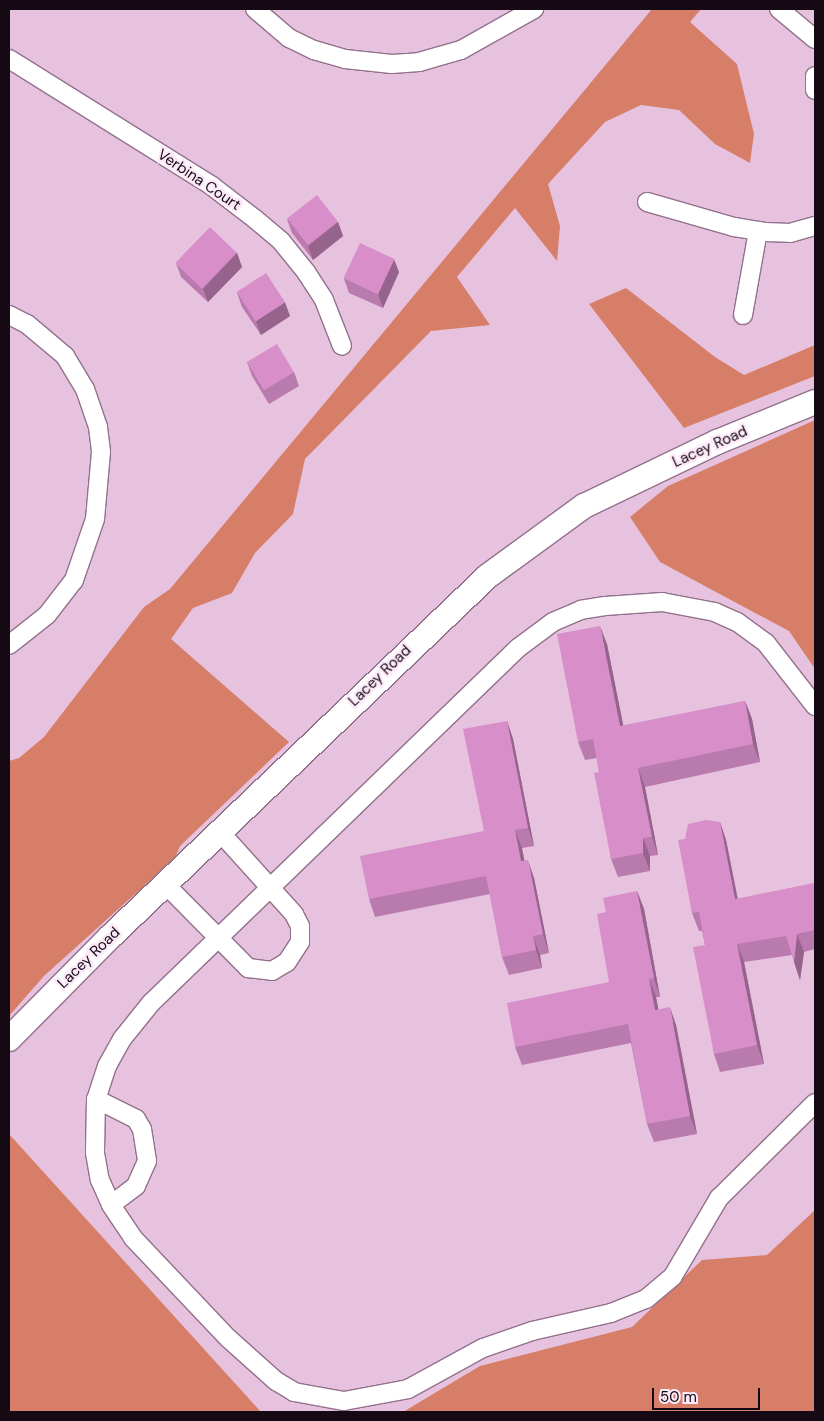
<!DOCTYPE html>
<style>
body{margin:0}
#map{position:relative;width:824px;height:1421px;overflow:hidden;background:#e7c2df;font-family:"DM Sans",sans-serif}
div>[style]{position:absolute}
.forest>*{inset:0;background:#d77e69}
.roads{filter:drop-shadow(1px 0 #92718b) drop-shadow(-1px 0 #92718b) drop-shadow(0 1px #92718b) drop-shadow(0 -1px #92718b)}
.minor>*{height:18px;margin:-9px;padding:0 9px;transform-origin:9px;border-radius:9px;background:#fff}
.secondary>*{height:24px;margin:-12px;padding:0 12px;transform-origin:12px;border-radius:12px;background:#fff}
.wall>*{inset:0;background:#b97aad}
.shaded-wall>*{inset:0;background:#96638d}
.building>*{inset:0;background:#d78ec9;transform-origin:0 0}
span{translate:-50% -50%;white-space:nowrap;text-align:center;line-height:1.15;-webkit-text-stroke:5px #fdeaf8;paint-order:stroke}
.street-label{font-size:15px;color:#150913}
.frame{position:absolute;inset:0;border:10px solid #150913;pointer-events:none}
.scale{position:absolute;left:652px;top:1388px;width:108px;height:22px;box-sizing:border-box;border:2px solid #150913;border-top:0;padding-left:6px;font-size:15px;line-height:18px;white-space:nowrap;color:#150913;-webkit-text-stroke:4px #fdeaf8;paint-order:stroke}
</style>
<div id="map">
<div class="forest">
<div style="clip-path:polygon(652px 9px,701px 9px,690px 22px,737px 64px,754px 134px,750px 163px,715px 144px,679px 110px,641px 105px,605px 122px,548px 184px,560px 226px,557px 261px,515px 208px,457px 277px,490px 325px,431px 331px,305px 459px,293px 514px,255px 553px,232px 593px,193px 608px,171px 639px,289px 742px,180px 846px,175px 858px,44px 976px,9px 1016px,9px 761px,19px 758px,44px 737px,144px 607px,170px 589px)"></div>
<div style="clip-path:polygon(626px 288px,715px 357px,744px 375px,815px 345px,815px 376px,684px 428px,589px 304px)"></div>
<div style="clip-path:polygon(815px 420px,815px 669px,789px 631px,660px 562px,630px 517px,668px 486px)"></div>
<div style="clip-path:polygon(9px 1134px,261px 1412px,9px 1412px)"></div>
<div style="clip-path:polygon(815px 1210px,815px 1412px,403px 1412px,480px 1366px,632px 1327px,702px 1260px,767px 1255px)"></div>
</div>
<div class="roads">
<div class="minor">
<div style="left:255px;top:9px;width:45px;rotate:40.5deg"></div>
<div style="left:289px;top:38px;width:28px;rotate:26deg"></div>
<div style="left:314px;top:50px;width:32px;rotate:16deg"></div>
<div style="left:345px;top:59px;width:47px;rotate:6.1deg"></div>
<div style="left:392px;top:64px;width:27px;rotate:-4deg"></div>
<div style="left:419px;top:62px;width:44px;rotate:-15.9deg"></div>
<div style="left:461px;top:50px;width:84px;rotate:-29.3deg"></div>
<div style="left:779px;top:9px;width:47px;rotate:39.8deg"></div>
<div style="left:9px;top:59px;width:239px;rotate:32deg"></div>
<div style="left:212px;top:186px;width:54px;rotate:37.5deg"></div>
<div style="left:255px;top:219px;width:34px;rotate:40deg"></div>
<div style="left:281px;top:241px;width:40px;rotate:51deg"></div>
<div style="left:306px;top:272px;width:33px;rotate:57deg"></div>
<div style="left:324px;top:300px;width:49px;rotate:68.6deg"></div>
<div style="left:815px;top:76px;width:14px;rotate:90deg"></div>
<div style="left:647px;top:202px;width:91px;rotate:16deg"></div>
<div style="left:734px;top:227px;width:31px;rotate:9deg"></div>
<div style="left:765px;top:232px;width:25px;rotate:2deg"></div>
<div style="left:790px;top:233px;width:26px;rotate:-16deg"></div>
<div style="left:9px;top:315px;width:20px;rotate:27deg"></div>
<div style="left:27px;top:324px;width:50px;rotate:40.1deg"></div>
<div style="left:65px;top:356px;width:39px;rotate:59deg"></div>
<div style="left:85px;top:389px;width:40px;rotate:71.1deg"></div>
<div style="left:98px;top:427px;width:25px;rotate:83deg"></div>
<div style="left:101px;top:452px;width:67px;rotate:95.1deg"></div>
<div style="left:95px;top:519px;width:65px;rotate:109deg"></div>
<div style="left:74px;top:580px;width:44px;rotate:127.6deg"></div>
<div style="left:47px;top:615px;width:48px;rotate:141.7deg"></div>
<div style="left:743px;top:315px;width:85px;rotate:-79.9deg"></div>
<div style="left:815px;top:706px;width:80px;rotate:-127.9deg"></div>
<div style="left:766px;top:643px;width:36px;rotate:-144deg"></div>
<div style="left:737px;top:622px;width:24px;rotate:-156deg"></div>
<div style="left:715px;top:612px;width:54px;rotate:-169.3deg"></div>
<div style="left:662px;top:602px;width:57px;rotate:176deg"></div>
<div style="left:605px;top:606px;width:24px;rotate:171deg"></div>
<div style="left:581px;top:610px;width:30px;rotate:157deg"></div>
<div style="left:553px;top:622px;width:44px;rotate:143.4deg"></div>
<div style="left:518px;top:648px;width:511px;rotate:135.95deg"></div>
<div style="left:151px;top:1003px;width:46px;rotate:128.9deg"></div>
<div style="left:122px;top:1039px;width:31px;rotate:119deg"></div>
<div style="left:107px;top:1066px;width:35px;rotate:108deg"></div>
<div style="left:96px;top:1099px;width:54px;rotate:91.1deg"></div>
<div style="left:95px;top:1153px;width:27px;rotate:80deg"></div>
<div style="left:100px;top:1180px;width:27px;rotate:66deg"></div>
<div style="left:111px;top:1205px;width:40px;rotate:56deg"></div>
<div style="left:133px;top:1238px;width:139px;rotate:46.5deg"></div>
<div style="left:229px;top:1339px;width:63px;rotate:41.8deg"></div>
<div style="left:276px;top:1381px;width:21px;rotate:31deg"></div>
<div style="left:294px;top:1392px;width:51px;rotate:10.2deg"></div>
<div style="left:344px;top:1401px;width:65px;rotate:-10.6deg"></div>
<div style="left:408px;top:1389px;width:85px;rotate:-28.7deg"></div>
<div style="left:483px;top:1348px;width:52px;rotate:-19.1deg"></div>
<div style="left:532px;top:1331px;width:81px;rotate:-12.8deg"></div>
<div style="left:611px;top:1313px;width:38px;rotate:-22deg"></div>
<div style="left:646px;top:1299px;width:35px;rotate:-40deg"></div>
<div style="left:673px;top:1276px;width:91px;rotate:-59.5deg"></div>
<div style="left:719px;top:1198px;width:135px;rotate:-44.7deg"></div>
<div style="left:166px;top:885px;width:117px;rotate:45.3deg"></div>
<div style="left:248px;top:968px;width:24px;rotate:7deg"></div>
<div style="left:272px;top:971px;width:17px;rotate:-31deg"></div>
<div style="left:287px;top:962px;width:24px;rotate:-57deg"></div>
<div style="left:300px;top:942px;width:16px;rotate:-90deg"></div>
<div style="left:300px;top:926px;width:13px;rotate:-117deg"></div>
<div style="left:294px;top:914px;width:110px;rotate:-132.1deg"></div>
<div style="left:96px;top:1099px;width:45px;rotate:26.6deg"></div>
<div style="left:136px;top:1119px;width:12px;rotate:59deg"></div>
<div style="left:142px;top:1129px;width:32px;rotate:81deg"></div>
<div style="left:147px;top:1161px;width:27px;rotate:114deg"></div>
<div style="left:136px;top:1186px;width:31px;rotate:143deg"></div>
</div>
<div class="secondary">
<div style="left:9px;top:1039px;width:144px;rotate:-45.3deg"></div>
<div style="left:110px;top:937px;width:523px;rotate:-43.68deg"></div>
<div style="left:488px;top:576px;width:119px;rotate:-36.1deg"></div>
<div style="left:584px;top:506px;width:148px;rotate:-25.7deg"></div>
<div style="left:717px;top:442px;width:106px;rotate:-22.2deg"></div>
</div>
</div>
<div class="wall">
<div style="clip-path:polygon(287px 219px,338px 222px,343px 236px,313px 260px,292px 233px)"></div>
<div style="clip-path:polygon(237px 253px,242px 267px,208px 302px,181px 277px,176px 263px)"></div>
<div style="clip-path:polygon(399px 272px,383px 308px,349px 293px,344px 279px)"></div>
<div style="clip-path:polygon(237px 293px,290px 316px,261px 335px,242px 307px)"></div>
<div style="clip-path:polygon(247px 362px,294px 372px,299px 386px,269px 404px,252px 376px)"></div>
<div style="clip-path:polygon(607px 644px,623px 726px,745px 701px,752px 719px,760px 762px,645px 787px,658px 855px,650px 856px,650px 871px,618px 877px,611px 859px,599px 772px,597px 758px,585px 760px,578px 742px)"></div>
<div style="clip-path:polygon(507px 721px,513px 739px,534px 846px,522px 848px,524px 860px,534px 878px,549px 953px,540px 955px,542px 968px,509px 975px,502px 957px,490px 894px,375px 917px,369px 899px,484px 831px)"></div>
<div style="clip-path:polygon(720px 822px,726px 840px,738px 899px,815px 883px,815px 949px,804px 952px,800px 980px,792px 955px,744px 962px,764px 1064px,720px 1072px,714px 1054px,705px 945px,702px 931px,699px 931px,692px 913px,685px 839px)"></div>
<div style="clip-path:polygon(637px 891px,644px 909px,660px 997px,656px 997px,658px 1009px,676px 1025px,697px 1134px,654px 1142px,647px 1124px,631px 1043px,522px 1065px,515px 1047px,609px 982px,606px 912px)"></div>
</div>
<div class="shaded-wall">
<div style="clip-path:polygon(338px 222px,343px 236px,313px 260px,308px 246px)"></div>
<div style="clip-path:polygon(237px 253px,242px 267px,208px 302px,203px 289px)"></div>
<div style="clip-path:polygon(394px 259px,399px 272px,383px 308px,378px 294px)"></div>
<div style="clip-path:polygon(285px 302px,290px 316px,261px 335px,256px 321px)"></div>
<div style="clip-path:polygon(600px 626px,607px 644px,627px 744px,620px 726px)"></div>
<div style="clip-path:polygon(745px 701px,752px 719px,760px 762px,753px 744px)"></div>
<div style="clip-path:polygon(507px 721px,513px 739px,534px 846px,528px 828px)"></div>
<div style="clip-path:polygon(638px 768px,645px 787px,658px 855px,652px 837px)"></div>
<div style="clip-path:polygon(720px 822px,726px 840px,741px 917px,735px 899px)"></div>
<div style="clip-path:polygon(515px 830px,522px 848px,528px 879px,521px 861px)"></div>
<div style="clip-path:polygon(643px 838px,650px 856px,650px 871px,643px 853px)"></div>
<div style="clip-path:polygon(528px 860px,534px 878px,549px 953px,543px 934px)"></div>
<div style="clip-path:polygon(637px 891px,644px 909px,660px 997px,654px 978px)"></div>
<div style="clip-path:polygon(797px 934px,804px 952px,800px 980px,794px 962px)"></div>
<div style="clip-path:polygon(533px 936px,540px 955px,542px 968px,536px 950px)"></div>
<div style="clip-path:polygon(737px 944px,744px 962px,764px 1064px,757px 1045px)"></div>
<div style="clip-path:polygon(649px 979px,656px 997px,662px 1028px,655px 1010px)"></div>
<div style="clip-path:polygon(670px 1007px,676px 1025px,697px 1134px,690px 1116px)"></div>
</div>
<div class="building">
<div style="left:317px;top:195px;width:34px;height:38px;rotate:52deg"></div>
<div style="left:210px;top:227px;width:37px;height:50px;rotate:44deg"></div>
<div style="left:360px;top:243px;width:38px;height:39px;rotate:25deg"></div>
<div style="left:266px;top:273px;width:35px;height:35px;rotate:57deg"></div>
<div style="left:277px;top:344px;width:33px;height:35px;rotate:59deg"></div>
<div style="clip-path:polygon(600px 626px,620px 726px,745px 701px,753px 744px,638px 768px,652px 837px,643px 838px,643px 853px,611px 859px,594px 773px,599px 772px,593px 739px,578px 742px,557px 634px)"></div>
<div style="clip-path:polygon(507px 721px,528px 828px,515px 830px,521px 861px,528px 860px,543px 934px,533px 936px,536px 950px,502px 957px,486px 876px,369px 899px,360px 856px,484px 831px,463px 729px)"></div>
<div style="clip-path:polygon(706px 820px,720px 822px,735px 899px,815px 883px,815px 930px,797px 934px,794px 962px,786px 936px,737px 944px,757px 1045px,714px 1054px,693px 947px,705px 945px,699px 912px,692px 913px,678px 840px,685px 839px,688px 824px)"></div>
<div style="clip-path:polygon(637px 891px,654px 978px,649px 979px,655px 1010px,670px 1007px,690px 1116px,647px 1124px,628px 1024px,515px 1047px,507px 1003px,609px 982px,597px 914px,606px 912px,603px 898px)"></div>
</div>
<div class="street-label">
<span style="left:199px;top:180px;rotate:34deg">Verbina Court</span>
<span style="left:710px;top:447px;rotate:-24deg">Lacey Road</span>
<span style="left:380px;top:676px;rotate:-44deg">Lacey Road</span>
<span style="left:89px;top:958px;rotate:-44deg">Lacey Road</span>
</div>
<div class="frame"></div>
<div class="scale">50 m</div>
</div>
